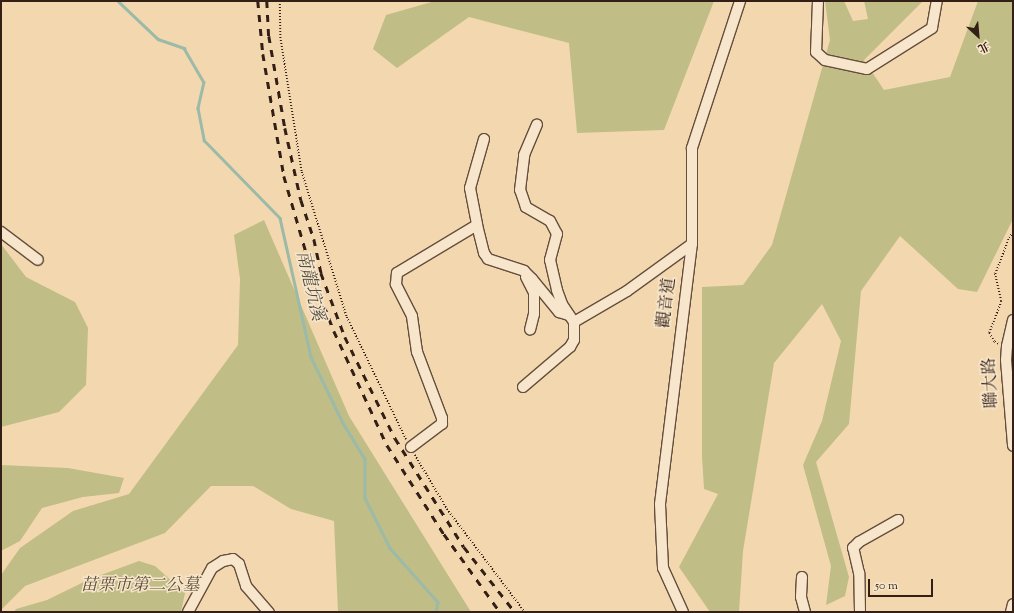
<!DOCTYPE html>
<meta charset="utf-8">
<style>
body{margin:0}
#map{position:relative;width:1014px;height:613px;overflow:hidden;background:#f3d8af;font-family:"Sorts Mill Goudy","Noto Serif TC",serif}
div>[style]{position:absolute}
.green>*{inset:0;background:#c1bd86}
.stream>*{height:2.5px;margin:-1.25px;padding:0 1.25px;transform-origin:1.25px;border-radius:1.25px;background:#9bbaa8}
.path>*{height:1.5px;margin-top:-0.75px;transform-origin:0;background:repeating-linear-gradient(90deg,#341f17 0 1px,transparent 0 3px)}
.roads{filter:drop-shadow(1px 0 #644d3d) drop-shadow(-1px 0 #644d3d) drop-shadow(0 1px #644d3d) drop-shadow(0 -1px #644d3d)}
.minor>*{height:10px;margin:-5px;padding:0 5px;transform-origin:5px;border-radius:5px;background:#f7e6cb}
.rail>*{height:2.5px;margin-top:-1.25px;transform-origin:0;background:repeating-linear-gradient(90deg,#341f17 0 7px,transparent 0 14px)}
span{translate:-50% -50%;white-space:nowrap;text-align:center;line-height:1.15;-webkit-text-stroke:3px #f7e6cb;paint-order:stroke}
.street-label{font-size:17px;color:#341f17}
.park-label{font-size:17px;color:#5e4e38;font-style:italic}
.water-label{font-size:18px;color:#534e42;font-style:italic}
.frame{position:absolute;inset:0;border:2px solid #341f17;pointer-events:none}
.north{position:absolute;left:958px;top:16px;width:40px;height:40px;-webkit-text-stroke:3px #f7e6cb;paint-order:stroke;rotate:154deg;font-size:11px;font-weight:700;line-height:16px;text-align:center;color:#341f17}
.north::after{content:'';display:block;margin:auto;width:14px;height:18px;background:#341f17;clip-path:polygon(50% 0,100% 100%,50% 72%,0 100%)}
.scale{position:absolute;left:868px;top:579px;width:65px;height:18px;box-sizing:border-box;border:2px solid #341f17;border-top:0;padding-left:5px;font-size:12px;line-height:14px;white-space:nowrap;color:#341f17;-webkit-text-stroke:3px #f7e6cb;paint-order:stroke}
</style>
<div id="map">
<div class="green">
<div style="clip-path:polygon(435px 1px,714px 1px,664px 130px,577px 133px,569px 43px,469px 17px,397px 68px,373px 49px,386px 15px)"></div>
<div style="clip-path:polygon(825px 1px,844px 1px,853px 21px,868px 19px,864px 1px,923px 1px,864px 60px,884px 90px,950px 77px,978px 1px,1013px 1px,1013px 219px,977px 292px,958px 289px,900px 236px,861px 291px,849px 424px,816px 462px,849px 577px,845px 596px,826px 605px,831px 566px,803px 465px,822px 421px,841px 341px,822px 304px,774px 363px,743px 551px,739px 612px,710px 612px,679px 567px,718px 494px,704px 489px,702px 456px,702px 287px,743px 285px,772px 245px,830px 40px)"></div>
<div style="clip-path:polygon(264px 220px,349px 416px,471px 612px,338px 612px,334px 521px,291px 509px,253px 486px,211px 486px,165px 533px,25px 586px,1px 610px,1px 575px,20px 548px,73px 511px,129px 494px,238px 345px,240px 279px,234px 235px)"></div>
<div style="clip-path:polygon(1px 244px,26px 277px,75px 302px,88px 328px,86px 385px,59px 412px,1px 427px)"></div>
<div style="clip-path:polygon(1px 465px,68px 468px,124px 478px,119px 493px,83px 497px,42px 508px,20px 541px,1px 551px)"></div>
<div style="clip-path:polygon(139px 561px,155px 566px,185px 593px,181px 612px,14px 612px,16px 609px,47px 600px,90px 579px)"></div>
</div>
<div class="stream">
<div style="left:118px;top:1px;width:55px;rotate:43.5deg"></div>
<div style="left:158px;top:39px;width:28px;rotate:19deg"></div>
<div style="left:184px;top:48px;width:39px;rotate:60deg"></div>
<div style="left:204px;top:82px;width:27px;rotate:103deg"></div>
<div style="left:198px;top:108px;width:33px;rotate:79deg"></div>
<div style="left:204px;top:140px;width:109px;rotate:45.7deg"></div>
<div style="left:280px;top:218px;width:142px;rotate:77.4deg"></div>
<div style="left:311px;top:357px;width:73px;rotate:64.1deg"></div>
<div style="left:343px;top:423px;width:42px;rotate:58.6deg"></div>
<div style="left:365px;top:459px;width:39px;rotate:90deg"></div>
<div style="left:365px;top:498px;width:56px;rotate:63.4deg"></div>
<div style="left:390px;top:548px;width:72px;rotate:48.4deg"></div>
<div style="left:438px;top:602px;width:10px;rotate:101deg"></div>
</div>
<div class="path">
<div style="left:280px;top:1px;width:39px;rotate:89deg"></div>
<div style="left:281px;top:40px;width:134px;rotate:81deg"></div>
<div style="left:302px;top:172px;width:152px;rotate:72.8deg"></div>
<div style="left:347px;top:317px;width:136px;rotate:64.2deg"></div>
<div style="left:998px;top:344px;width:4px;rotate:-153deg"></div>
<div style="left:994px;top:342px;width:10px;rotate:-119deg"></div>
<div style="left:989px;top:333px;width:34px;rotate:-69deg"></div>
<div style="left:1001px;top:301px;width:28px;rotate:-103deg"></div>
<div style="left:995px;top:274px;width:39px;rotate:-69deg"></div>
<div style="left:1009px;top:238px;width:7px;rotate:-56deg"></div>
<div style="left:415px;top:455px;width:63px;rotate:59.3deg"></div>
<div style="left:447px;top:509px;width:129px;rotate:52.9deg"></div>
</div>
<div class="roads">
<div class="minor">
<div style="left:818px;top:1px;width:51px;rotate:92.2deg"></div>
<div style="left:816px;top:52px;width:12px;rotate:42deg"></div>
<div style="left:825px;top:60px;width:43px;rotate:12.1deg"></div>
<div style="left:867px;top:69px;width:77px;rotate:-32.2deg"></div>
<div style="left:932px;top:28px;width:27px;rotate:-80deg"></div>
<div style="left:484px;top:139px;width:51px;rotate:105.9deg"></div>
<div style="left:470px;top:188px;width:38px;rotate:79deg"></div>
<div style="left:477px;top:225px;width:29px;rotate:76deg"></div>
<div style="left:484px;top:253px;width:7px;rotate:56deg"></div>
<div style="left:488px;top:259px;width:38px;rotate:18deg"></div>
<div style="left:524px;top:271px;width:11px;rotate:45deg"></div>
<div style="left:532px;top:279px;width:43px;rotate:50.7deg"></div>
<div style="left:559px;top:312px;width:10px;rotate:17deg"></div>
<div style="left:1px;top:232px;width:46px;rotate:37.1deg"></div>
<div style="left:526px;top:277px;width:18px;rotate:63deg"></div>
<div style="left:534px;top:293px;width:21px;rotate:90deg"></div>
<div style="left:534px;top:314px;width:16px;rotate:104deg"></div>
<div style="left:1013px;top:320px;width:27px;rotate:103deg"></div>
<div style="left:1007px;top:346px;width:14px;rotate:94deg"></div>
<div style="left:1006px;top:360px;width:86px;rotate:85.3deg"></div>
<div style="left:574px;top:322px;width:61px;rotate:-30.3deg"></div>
<div style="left:627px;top:291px;width:80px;rotate:-35.9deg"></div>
<div style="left:523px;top:387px;width:62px;rotate:-40.4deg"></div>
<div style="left:570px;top:347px;width:8px;rotate:-60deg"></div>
<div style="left:574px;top:340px;width:18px;rotate:-90deg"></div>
<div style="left:574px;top:322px;width:22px;rotate:-124deg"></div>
<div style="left:562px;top:304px;width:15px;rotate:-110deg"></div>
<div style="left:557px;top:290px;width:31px;rotate:-103deg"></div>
<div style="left:550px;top:260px;width:27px;rotate:-75deg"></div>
<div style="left:557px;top:234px;width:15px;rotate:-118deg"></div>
<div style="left:550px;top:221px;width:28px;rotate:-150deg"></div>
<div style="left:526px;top:207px;width:18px;rotate:-109deg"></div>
<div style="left:520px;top:190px;width:35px;rotate:-83deg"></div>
<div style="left:524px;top:155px;width:33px;rotate:-67deg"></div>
<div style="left:411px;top:447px;width:39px;rotate:-37deg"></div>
<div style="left:442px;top:424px;width:6px;rotate:-90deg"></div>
<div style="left:442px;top:418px;width:71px;rotate:-110.7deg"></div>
<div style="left:417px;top:352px;width:36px;rotate:-98deg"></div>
<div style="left:412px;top:316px;width:36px;rotate:-117deg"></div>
<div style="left:396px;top:284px;width:11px;rotate:-85deg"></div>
<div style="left:397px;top:273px;width:93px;rotate:-31deg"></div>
<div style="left:802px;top:577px;width:20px;rotate:93deg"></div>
<div style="left:801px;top:597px;width:16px;rotate:75deg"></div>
<div style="left:188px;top:612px;width:50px;rotate:-61.4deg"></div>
<div style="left:212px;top:568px;width:13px;rotate:-32deg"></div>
<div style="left:223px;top:561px;width:10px;rotate:-11deg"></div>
<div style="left:233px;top:559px;width:8px;rotate:40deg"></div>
<div style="left:239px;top:564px;width:23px;rotate:72deg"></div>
<div style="left:246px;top:586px;width:35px;rotate:49deg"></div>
<div style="left:683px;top:612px;width:48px;rotate:-114.4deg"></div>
<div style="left:663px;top:568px;width:64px;rotate:-92.7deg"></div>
<div style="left:660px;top:504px;width:262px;rotate:-83deg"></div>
<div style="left:692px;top:244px;width:96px;rotate:-90deg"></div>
<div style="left:692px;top:148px;width:155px;rotate:-71.9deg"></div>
<div style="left:860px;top:612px;width:39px;rotate:-91deg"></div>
<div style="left:859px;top:573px;width:26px;rotate:-103deg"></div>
<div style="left:853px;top:548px;width:8px;rotate:-45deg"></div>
<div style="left:859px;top:542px;width:45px;rotate:-29.4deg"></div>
<div style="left:1011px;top:612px;width:8px;rotate:-76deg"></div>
</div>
</div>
<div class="rail">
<div style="left:258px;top:1px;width:53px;rotate:84.6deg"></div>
<div style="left:263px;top:54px;width:124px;rotate:80.2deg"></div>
<div style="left:284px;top:176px;width:107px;rotate:73.8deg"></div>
<div style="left:314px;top:279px;width:56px;rotate:69deg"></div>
<div style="left:334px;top:331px;width:126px;rotate:65.1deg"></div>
<div style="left:387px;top:445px;width:106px;rotate:57.4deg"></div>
<div style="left:444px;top:534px;width:96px;rotate:54.3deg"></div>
<div style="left:267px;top:1px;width:35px;rotate:87deg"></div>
<div style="left:269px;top:36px;width:93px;rotate:80.1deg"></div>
<div style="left:285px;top:128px;width:74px;rotate:77.5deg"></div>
<div style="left:301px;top:200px;width:41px;rotate:71.6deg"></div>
<div style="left:314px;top:239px;width:35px;rotate:78deg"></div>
<div style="left:321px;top:273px;width:68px;rotate:69.4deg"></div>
<div style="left:345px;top:337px;width:113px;rotate:63.7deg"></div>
<div style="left:395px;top:438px;width:129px;rotate:57.7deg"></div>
<div style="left:464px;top:547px;width:83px;rotate:51.9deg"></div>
</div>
<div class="street-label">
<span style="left:668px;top:303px;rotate:-83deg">觀音道</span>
<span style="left:992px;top:383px;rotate:-93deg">聯大路</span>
</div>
<div class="park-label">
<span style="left:140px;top:587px">苗栗市第二公墓</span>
</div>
<div class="water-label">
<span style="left:309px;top:286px;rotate:77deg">南龍坑溪</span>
</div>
<div class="frame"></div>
<div class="north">北</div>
<div class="scale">50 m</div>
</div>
